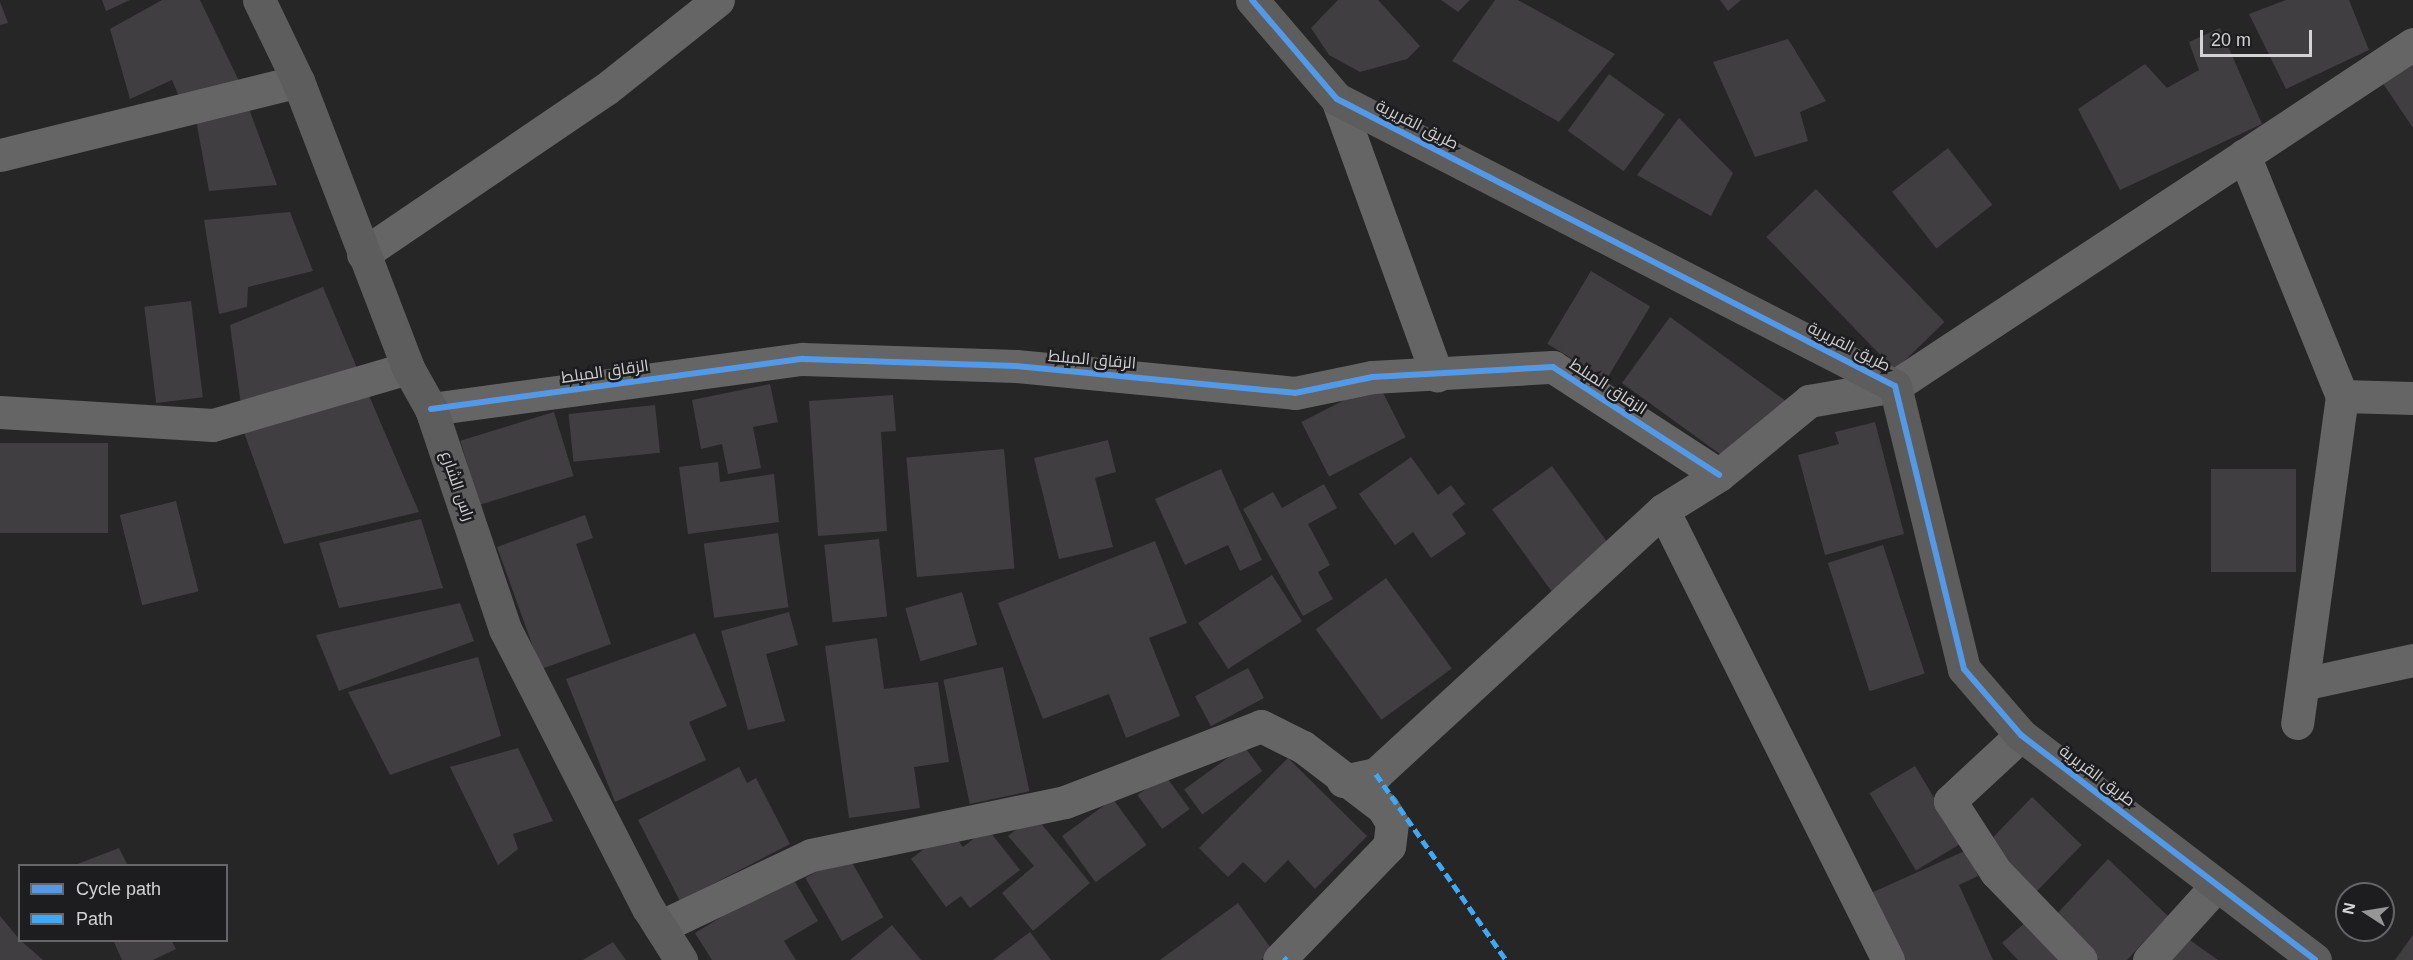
<!DOCTYPE html>
<meta charset="utf-8">
<style>
body{margin:0}
#map{position:relative;width:2413px;height:960px;overflow:hidden;background:#272627;font-family:Helvetica,Cairo,sans-serif}
div>[style]{position:absolute}
.building>*{inset:0;background:#403e40;transform-origin:0 0}
.street>*{height:33px;margin:-16.5px;padding:0 16.5px;transform-origin:16.5px;border-radius:16.5px;background:#656565}
.secondary>*{height:33px;margin:-16.5px;padding:0 16.5px;transform-origin:16.5px;border-radius:16.5px;background:#5e5d5e}
.quiet>*{height:4.5px;margin-top:-2.25px;transform-origin:0;background:repeating-linear-gradient(90deg,#3fa9f5 0 9px,transparent 0 13.5px)}
.cycleway>*{height:6px;margin:-3px;padding:0 3px;transform-origin:3px;border-radius:3px;background:#5399e6}
span{translate:-50% -50%;white-space:nowrap;text-align:center;line-height:1.15;-webkit-text-stroke:5px #1d1c1e;paint-order:stroke}
.street-label{font-size:16px;color:#d3d2d4}
.legend{position:absolute;left:18px;top:864px;width:210px;height:78px;box-sizing:border-box;background:#1d1c1e;border:2px solid #666567;margin:0;padding:8px 10px;list-style:none;font-size:18px;color:#d3d2d4}
.legend li{display:flex;align-items:center;gap:12px;height:30px}
.legend b{width:30px;border:2px solid #666567}
.north{position:absolute;left:2335px;top:882px;width:60px;height:60px;box-sizing:border-box;background:#1d1c1e;border:2px solid #666567;border-radius:50%;rotate:282deg;font-size:16px;font-weight:700;line-height:24px;text-align:center;color:#d3d2d4}
.north::after{content:'';display:block;margin:auto;width:21px;height:27px;background:#979697;clip-path:polygon(50% 0,100% 100%,50% 72%,0 100%)}
.scale{position:absolute;left:2200px;top:30px;width:112px;height:27px;box-sizing:border-box;border:3px solid #d3d2d4;border-top:0;padding-left:8px;font-size:18px;line-height:21px;white-space:nowrap;color:#d3d2d4;-webkit-text-stroke:4px #1d1c1e;paint-order:stroke}
</style>
<div id="map">
<div class="building">
<div style="clip-path:polygon(102px 0,130px 0,106px 11px)"></div>
<div style="clip-path:polygon(162px 0,200px 0,239px 81px,181px 101px,172px 80px,130px 99px,110px 29px)"></div>
<div style="clip-path:polygon(1338px 0,1378px 0,1420px 46px,1407px 59px,1360px 72px,1329px 55px,1311px 28px)"></div>
<div style="clip-path:polygon(1441px 0,1470px 0,1458px 12px)"></div>
<div style="clip-path:polygon(1495px 0,1518px 0,1615px 54px,1559px 122px,1452px 61px)"></div>
<div style="clip-path:polygon(1720px 0,1741px 0,1728px 11px)"></div>
<div style="clip-path:polygon(2286px 0,2349px 0,2369px 50px,2286px 89px,2249px 14px)"></div>
<div style="clip-path:polygon(0 2px,8px 23px,0 25px)"></div>
<div style="clip-path:polygon(2220px 28px,2262px 124px,2120px 190px,2078px 109px,2145px 64px,2167px 88px,2199px 70px,2189px 42px)"></div>
<div style="clip-path:polygon(1788px 39px,1826px 101px,1800px 112px,1808px 141px,1755px 157px,1713px 62px)"></div>
<div style="clip-path:polygon(2413px 61px,2413px 128px,2382px 82px)"></div>
<div style="left:1609px;top:74px;width:69px;height:70px;rotate:36deg"></div>
<div style="clip-path:polygon(248px 106px,277px 185px,209px 191px,196px 120px)"></div>
<div style="clip-path:polygon(1679px 118px,1733px 173px,1711px 216px,1637px 175px)"></div>
<div style="left:1948px;top:148px;width:72px;height:71px;rotate:52deg"></div>
<div style="left:1816px;top:189px;width:185px;height:69px;rotate:46deg"></div>
<div style="clip-path:polygon(290px 212px,313px 271px,248px 287px,247px 307px,219px 314px,204px 220px)"></div>
<div style="left:1591px;top:271px;width:69px;height:85px;rotate:31deg"></div>
<div style="clip-path:polygon(323px 287px,357px 368px,241px 405px,230px 325px)"></div>
<div style="left:191px;top:301px;width:97px;height:47px;rotate:83deg"></div>
<div style="clip-path:polygon(1670px 317px,1797px 409px,1724px 457px,1622px 383px)"></div>
<div style="left:1378px;top:383px;width:61px;height:86px;rotate:63deg"></div>
<div style="clip-path:polygon(364px 384px,419px 512px,284px 544px,241px 424px)"></div>
<div style="clip-path:polygon(770px 384px,778px 422px,753px 427px,761px 468px,728px 474px,722px 444px,701px 449px,692px 400px)"></div>
<div style="clip-path:polygon(893px 395px,896px 431px,881px 432px,887px 531px,818px 536px,809px 401px)"></div>
<div style="left:655px;top:405px;width:48px;height:87px;rotate:84deg"></div>
<div style="left:554px;top:412px;width:67px;height:98px;rotate:73deg"></div>
<div style="clip-path:polygon(1875px 422px,1904px 534px,1825px 555px,1798px 455px,1839px 444px,1835px 432px)"></div>
<div style="clip-path:polygon(1108px 440px,1116px 472px,1095px 478px,1113px 547px,1059px 559px,1034px 458px)"></div>
<div style="left:0;top:443px;width:108px;height:90px"></div>
<div style="left:1004px;top:449px;width:120px;height:98px;rotate:85deg"></div>
<div style="clip-path:polygon(1411px 457px,1438px 495px,1451px 485px,1465px 504px,1452px 514px,1466px 534px,1431px 558px,1413px 532px,1395px 545px,1359px 494px)"></div>
<div style="clip-path:polygon(718px 462px,720px 482px,774px 474px,779px 522px,688px 534px,679px 467px)"></div>
<div style="left:1552px;top:466px;width:101px;height:74px;rotate:54deg"></div>
<div style="clip-path:polygon(1221px 469px,1262px 560px,1240px 571px,1228px 545px,1185px 565px,1155px 499px)"></div>
<div style="left:2211px;top:469px;width:85px;height:103px"></div>
<div style="clip-path:polygon(1324px 484px,1337px 508px,1308px 524px,1330px 565px,1318px 572px,1333px 599px,1303px 616px,1243px 509px,1273px 492px,1282px 508px)"></div>
<div style="left:176px;top:501px;width:93px;height:58px;rotate:76deg"></div>
<div style="clip-path:polygon(585px 515px,593px 538px,576px 544px,611px 644px,541px 669px,497px 547px)"></div>
<div style="clip-path:polygon(421px 519px,443px 588px,339px 608px,319px 543px)"></div>
<div style="left:778px;top:533px;width:75px;height:75px;rotate:82deg"></div>
<div style="left:879px;top:539px;width:78px;height:55px;rotate:84deg"></div>
<div style="clip-path:polygon(1155px 541px,1187px 623px,1149px 638px,1180px 716px,1126px 738px,1109px 694px,1043px 719px,998px 603px)"></div>
<div style="left:1883px;top:545px;width:135px;height:58px;rotate:72deg"></div>
<div style="left:1272px;top:575px;width:55px;height:88px;rotate:57deg"></div>
<div style="left:1386px;top:578px;width:112px;height:87px;rotate:54deg"></div>
<div style="left:962px;top:592px;width:55px;height:59px;rotate:74deg"></div>
<div style="clip-path:polygon(460px 603px,474px 641px,339px 691px,316px 635px)"></div>
<div style="clip-path:polygon(789px 612px,798px 645px,766px 654px,785px 721px,748px 730px,721px 631px)"></div>
<div style="clip-path:polygon(695px 633px,727px 706px,689px 722px,706px 760px,615px 802px,566px 679px)"></div>
<div style="clip-path:polygon(877px 638px,884px 689px,938px 682px,949px 762px,914px 767px,920px 808px,849px 818px,825px 646px)"></div>
<div style="clip-path:polygon(478px 657px,501px 736px,390px 775px,348px 692px)"></div>
<div style="left:1003px;top:667px;width:127px;height:61px;rotate:78deg"></div>
<div style="left:1248px;top:668px;width:34px;height:60px;rotate:62deg"></div>
<div style="left:1244px;top:746px;width:31px;height:74px;rotate:54deg"></div>
<div style="clip-path:polygon(518px 748px,553px 821px,513px 834px,518px 849px,498px 865px,450px 767px)"></div>
<div style="clip-path:polygon(1288px 758px,1367px 836px,1315px 889px,1288px 860px,1265px 883px,1243px 862px,1228px 877px,1199px 848px)"></div>
<div style="left:1915px;top:766px;width:90px;height:53px;rotate:59deg"></div>
<div style="clip-path:polygon(739px 767px,747px 783px,756px 778px,790px 844px,680px 901px,638px 820px)"></div>
<div style="left:1165px;top:775px;width:42px;height:34px;rotate:54deg"></div>
<div style="left:2032px;top:797px;width:69px;height:68px;rotate:44deg"></div>
<div style="left:1113px;top:799px;width:57px;height:63px;rotate:54deg"></div>
<div style="clip-path:polygon(1034px 815px,1090px 883px,1033px 931px,1002px 893px,1034px 866px,1008px 836px)"></div>
<div style="clip-path:polygon(987px 828px,1020px 870px,970px 908px,961px 896px,946px 907px,911px 859px,950px 829px,963px 847px)"></div>
<div style="clip-path:polygon(119px 848px,128px 866px,75px 866px,75px 865px)"></div>
<div style="clip-path:polygon(1967px 850px,1978px 876px,1959px 885px,1993px 960px,1901px 960px,1871px 893px)"></div>
<div style="left:847px;top:854px;width:73px;height:48px;rotate:60deg"></div>
<div style="clip-path:polygon(2108px 859px,2168px 916px,2127px 960px,2099px 960px,2054px 917px)"></div>
<div style="clip-path:polygon(791px 875px,818px 921px,784px 941px,796px 960px,712px 960px,695px 933px)"></div>
<div style="clip-path:polygon(1238px 903px,1273px 951px,1261px 960px,1160px 960px)"></div>
<div style="clip-path:polygon(0 916px,20px 940px,43px 960px,0 960px)"></div>
<div style="clip-path:polygon(2027px 921px,2061px 960px,2018px 960px,2002px 943px)"></div>
<div style="clip-path:polygon(892px 925px,921px 960px,850px 960px)"></div>
<div style="clip-path:polygon(1030px 932px,1051px 960px,993px 960px)"></div>
<div style="clip-path:polygon(2413px 935px,2413px 960px,2395px 960px)"></div>
<div style="clip-path:polygon(2187px 938px,2218px 960px,2167px 960px)"></div>
<div style="clip-path:polygon(113px 940px,171px 940px,176px 949px,153px 960px,122px 960px)"></div>
<div style="clip-path:polygon(613px 942px,626px 960px,583px 960px)"></div>
</div>
<div class="street">
<div style="left:1337px;top:99px;width:294px;rotate:70.1deg"></div>
<div style="left:0;top:155px;width:307px;rotate:-13.9deg"></div>
<div style="left:2244px;top:155px;width:260px;rotate:67.9deg"></div>
<div style="left:2342px;top:396px;width:330px;rotate:97.8deg"></div>
<div style="left:363px;top:254px;width:294px;rotate:-34.2deg"></div>
<div style="left:606px;top:89px;width:143px;rotate:-38.5deg"></div>
<div style="left:2342px;top:396px;width:71px;rotate:1.6deg"></div>
<div style="left:431px;top:409px;width:375px;rotate:-7.7deg"></div>
<div style="left:803px;top:359px;width:213px;rotate:1.9deg"></div>
<div style="left:1016px;top:366px;width:280px;rotate:5.5deg"></div>
<div style="left:1295px;top:393px;width:79px;rotate:-11.7deg"></div>
<div style="left:1372px;top:377px;width:181px;rotate:-3.2deg"></div>
<div style="left:1553px;top:367px;width:198px;rotate:33deg"></div>
<div style="left:0;top:412px;width:213px;rotate:3.5deg"></div>
<div style="left:213px;top:425px;width:203px;rotate:-16.3deg"></div>
<div style="left:1663px;top:510px;width:503px;rotate:63.43deg"></div>
<div style="left:2303px;top:684px;width:113px;rotate:-12.3deg"></div>
<div style="left:2021px;top:735px;width:97px;rotate:137.1deg"></div>
<div style="left:1950px;top:801px;width:85px;rotate:57.1deg"></div>
<div style="left:1996px;top:872px;width:122px;rotate:46deg"></div>
<div style="left:1343px;top:781px;width:34px;rotate:-12deg"></div>
<div style="left:1376px;top:774px;width:390px;rotate:-42.6deg"></div>
<div style="left:1663px;top:510px;width:66px;rotate:-32deg"></div>
<div style="left:1719px;top:475px;width:117px;rotate:-39.4deg"></div>
<div style="left:1809px;top:401px;width:87px;rotate:-9.9deg"></div>
<div style="left:1895px;top:386px;width:621px;rotate:-33.43deg"></div>
<div style="left:660px;top:927px;width:167px;rotate:-25.5deg"></div>
<div style="left:811px;top:855px;width:259px;rotate:-11.8deg"></div>
<div style="left:1065px;top:802px;width:210px;rotate:-21.2deg"></div>
<div style="left:1261px;top:726px;width:47px;rotate:26.6deg"></div>
<div style="left:1303px;top:747px;width:101px;rotate:37.3deg"></div>
<div style="left:1383px;top:808px;width:17px;rotate:59deg"></div>
<div style="left:1392px;top:823px;width:23px;rotate:97deg"></div>
<div style="left:1389px;top:846px;width:158px;rotate:134deg"></div>
<div style="left:2149px;top:960px;width:101px;rotate:-47.8deg"></div>
</div>
<div class="secondary">
<div style="left:259px;top:0;width:90px;rotate:64.3deg"></div>
<div style="left:298px;top:81px;width:307px;rotate:69deg"></div>
<div style="left:408px;top:368px;width:47px;rotate:60.7deg"></div>
<div style="left:431px;top:409px;width:232px;rotate:71.4deg"></div>
<div style="left:505px;top:629px;width:314px;rotate:62.9deg"></div>
<div style="left:648px;top:908px;width:62px;rotate:57.6deg"></div>
<div style="left:1252px;top:0;width:130px;rotate:49.4deg"></div>
<div style="left:1337px;top:99px;width:627px;rotate:27.22deg"></div>
<div style="left:1895px;top:386px;width:291px;rotate:76.3deg"></div>
<div style="left:1964px;top:669px;width:87px;rotate:49.2deg"></div>
<div style="left:2021px;top:735px;width:370px;rotate:37.4deg"></div>
</div>
<div class="quiet">
<div style="left:1376px;top:774px;width:227px;rotate:55deg"></div>
<div style="left:1284px;top:957px;width:4px;rotate:45deg"></div>
</div>
<div class="cycleway">
<div style="left:1252px;top:0;width:130px;rotate:49.4deg"></div>
<div style="left:1337px;top:99px;width:627px;rotate:27.22deg"></div>
<div style="left:1895px;top:386px;width:291px;rotate:76.3deg"></div>
<div style="left:1964px;top:669px;width:87px;rotate:49.2deg"></div>
<div style="left:2021px;top:735px;width:370px;rotate:37.4deg"></div>
<div style="left:431px;top:409px;width:375px;rotate:-7.7deg"></div>
<div style="left:803px;top:359px;width:213px;rotate:1.9deg"></div>
<div style="left:1016px;top:366px;width:280px;rotate:5.5deg"></div>
<div style="left:1295px;top:393px;width:79px;rotate:-11.7deg"></div>
<div style="left:1372px;top:377px;width:181px;rotate:-3.2deg"></div>
<div style="left:1553px;top:367px;width:198px;rotate:33deg"></div>
</div>
<div class="street-label">
<span style="left:1417px;top:125px;rotate:27deg">طريق القريرية</span>
<span style="left:1849px;top:347px;rotate:27deg">طريق القريرية</span>
<span style="left:1092px;top:360px;rotate:5deg">الزقاق المبلط</span>
<span style="left:605px;top:372px;rotate:-8deg">الزقاق المبلط</span>
<span style="left:1608px;top:387px;rotate:33deg">الزقاق المبلط</span>
<span style="left:457px;top:486px;rotate:71deg">راس الشارع</span>
<span style="left:2097px;top:776px;rotate:37deg">طريق القريرية</span>
</div>
<ul class="legend">
<li><b style="height:8px;background:#5399e6"></b>Cycle path</li>
<li><b style="height:8px;background:#3fa9f5"></b>Path</li>
</ul>
<div class="north">N</div>
<div class="scale">20 m</div>
</div>
